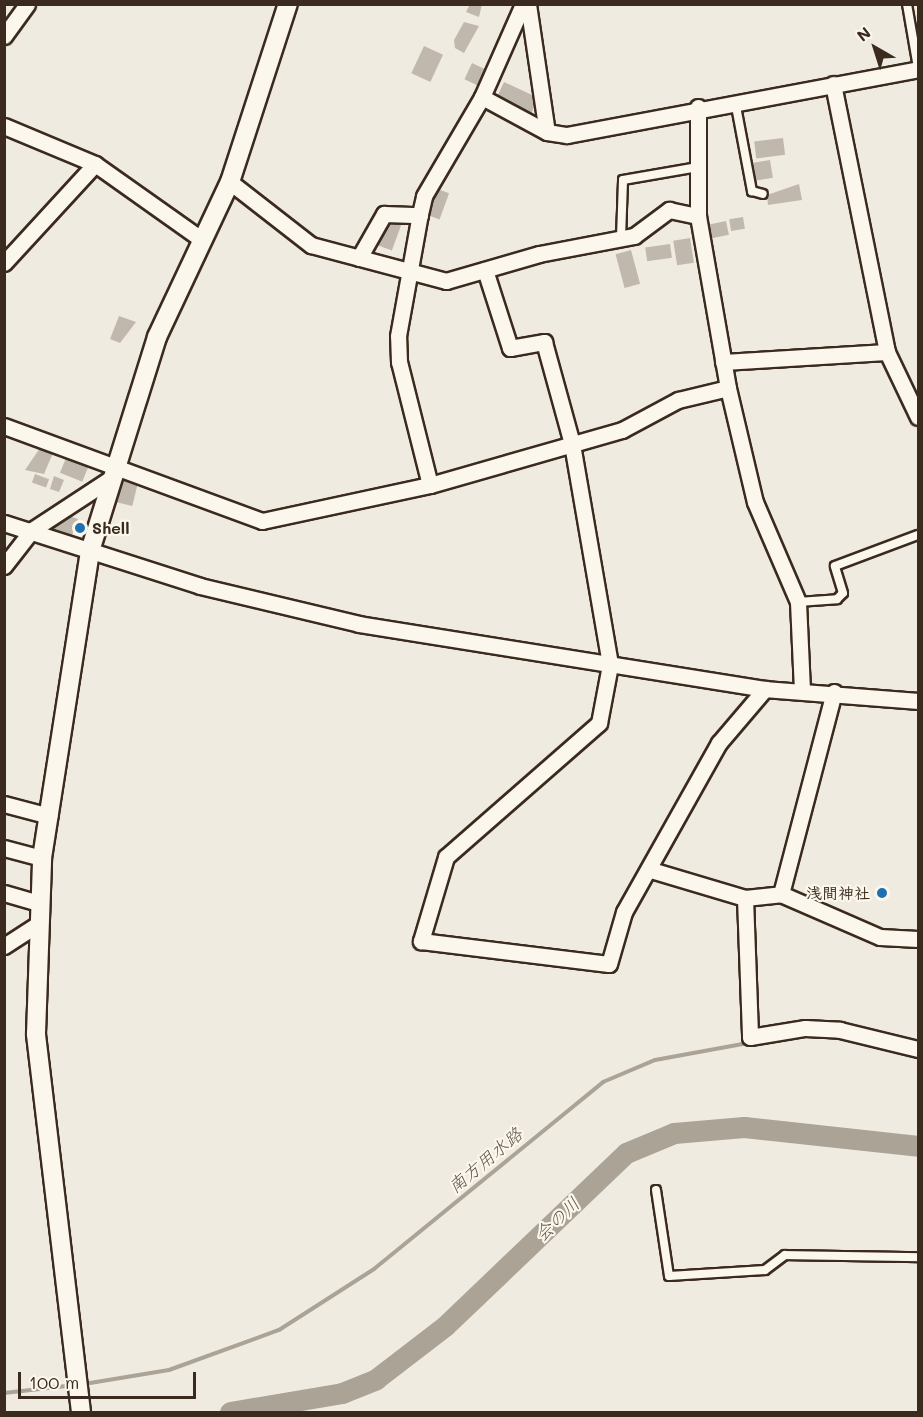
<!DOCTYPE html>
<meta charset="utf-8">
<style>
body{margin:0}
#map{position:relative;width:923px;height:1417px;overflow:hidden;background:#f0ebe0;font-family:Mali,"Klee One",sans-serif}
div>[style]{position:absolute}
.stream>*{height:4px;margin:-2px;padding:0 2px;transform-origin:2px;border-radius:2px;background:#aca397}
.river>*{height:21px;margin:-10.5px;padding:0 10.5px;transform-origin:10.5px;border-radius:10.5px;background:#aca397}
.building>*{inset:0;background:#c0b8ad;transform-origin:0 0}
.roads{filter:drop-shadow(2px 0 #3b2a1e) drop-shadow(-2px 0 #3b2a1e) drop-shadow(0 2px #3b2a1e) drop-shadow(0 -2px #3b2a1e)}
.service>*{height:8px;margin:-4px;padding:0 4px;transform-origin:4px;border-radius:4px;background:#fbf7ec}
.minor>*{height:15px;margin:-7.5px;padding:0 7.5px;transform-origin:7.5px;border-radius:7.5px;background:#fbf7ec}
.tertiary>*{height:18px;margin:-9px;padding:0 9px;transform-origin:9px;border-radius:9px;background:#fbf7ec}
.dots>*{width:16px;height:16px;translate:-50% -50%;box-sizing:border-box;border:3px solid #fbf7ec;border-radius:50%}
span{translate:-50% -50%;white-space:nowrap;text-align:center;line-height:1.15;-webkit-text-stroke:4.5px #fbf7ec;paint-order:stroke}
.poi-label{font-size:16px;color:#3b2a1e;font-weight:700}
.left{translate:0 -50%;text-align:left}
.right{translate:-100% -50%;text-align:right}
.water-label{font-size:18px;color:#635448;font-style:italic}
.frame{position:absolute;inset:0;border:6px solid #3b2a1e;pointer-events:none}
.north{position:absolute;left:845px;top:18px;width:60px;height:60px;-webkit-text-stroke:4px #fbf7ec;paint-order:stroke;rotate:321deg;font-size:16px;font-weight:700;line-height:24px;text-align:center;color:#3b2a1e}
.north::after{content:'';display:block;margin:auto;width:21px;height:27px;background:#3b2a1e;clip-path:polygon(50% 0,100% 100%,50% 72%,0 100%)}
.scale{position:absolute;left:18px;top:1372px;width:178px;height:27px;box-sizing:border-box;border:3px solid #3b2a1e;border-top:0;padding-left:8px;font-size:18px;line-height:21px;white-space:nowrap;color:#3b2a1e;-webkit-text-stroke:4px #fbf7ec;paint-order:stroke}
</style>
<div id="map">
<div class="stream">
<div style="left:90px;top:1383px;width:80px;rotate:-9.3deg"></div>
<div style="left:169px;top:1370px;width:117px;rotate:-20deg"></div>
<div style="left:279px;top:1330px;width:113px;rotate:-32.7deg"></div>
<div style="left:374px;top:1269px;width:296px;rotate:-39.2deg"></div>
<div style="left:603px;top:1082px;width:56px;rotate:-22.9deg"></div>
<div style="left:655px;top:1060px;width:96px;rotate:-10.3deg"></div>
<div style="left:4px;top:1393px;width:63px;rotate:-6.3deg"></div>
</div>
<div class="river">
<div style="left:230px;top:1412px;width:114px;rotate:-9.6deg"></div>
<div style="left:342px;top:1393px;width:37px;rotate:-22deg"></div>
<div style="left:376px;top:1379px;width:87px;rotate:-37.5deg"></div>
<div style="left:445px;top:1326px;width:250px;rotate:-43.7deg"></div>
<div style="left:626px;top:1153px;width:52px;rotate:-22.6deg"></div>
<div style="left:674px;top:1133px;width:70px;rotate:-4.9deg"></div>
<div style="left:744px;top:1127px;width:175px;rotate:6.2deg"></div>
</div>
<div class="building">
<div style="clip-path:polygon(470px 4px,482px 4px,479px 17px,466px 12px)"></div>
<div style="clip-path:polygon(464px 22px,479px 26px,464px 53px,455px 48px,454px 40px)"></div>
<div style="left:424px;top:46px;width:21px;height:30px;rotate:25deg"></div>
<div style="left:472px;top:63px;width:17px;height:18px;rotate:25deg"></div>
<div style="left:504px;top:82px;width:38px;height:16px;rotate:25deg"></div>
<div style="left:783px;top:138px;width:17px;height:29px;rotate:83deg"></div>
<div style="left:770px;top:160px;width:18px;height:17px;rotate:81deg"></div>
<div style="clip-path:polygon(799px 184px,802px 200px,768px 205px,767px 195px)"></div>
<div style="left:435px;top:188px;width:15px;height:28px;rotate:20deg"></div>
<div style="left:743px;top:217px;width:12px;height:14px;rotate:81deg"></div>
<div style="left:387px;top:220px;width:15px;height:27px;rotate:20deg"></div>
<div style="left:726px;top:221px;width:14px;height:21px;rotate:78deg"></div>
<div style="left:690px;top:238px;width:25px;height:17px;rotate:81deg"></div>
<div style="left:670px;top:244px;width:14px;height:25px;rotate:82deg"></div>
<div style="left:631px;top:250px;width:35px;height:16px;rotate:75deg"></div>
<div style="clip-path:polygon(119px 316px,136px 322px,120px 343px,110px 339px)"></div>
<div style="clip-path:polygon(40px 448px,53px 453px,44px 474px,25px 470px)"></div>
<div style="left:66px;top:458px;width:24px;height:16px;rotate:22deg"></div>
<div style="left:35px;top:474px;width:15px;height:9px;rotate:20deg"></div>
<div style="clip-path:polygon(54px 476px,64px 480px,59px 492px,50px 489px)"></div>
<div style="left:123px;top:477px;width:16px;height:26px;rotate:14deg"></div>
<div style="clip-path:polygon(63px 514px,78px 519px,71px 538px,43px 528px)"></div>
</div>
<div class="roads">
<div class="service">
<div style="left:907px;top:4px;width:65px;rotate:80.2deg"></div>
<div style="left:735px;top:101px;width:92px;rotate:79.3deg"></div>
<div style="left:752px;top:191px;width:11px;rotate:15deg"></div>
<div style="left:621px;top:238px;width:58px;rotate:-88deg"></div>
<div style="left:623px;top:180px;width:76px;rotate:-9.8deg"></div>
<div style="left:798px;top:602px;width:39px;rotate:-4deg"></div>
<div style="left:837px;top:599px;width:8px;rotate:-45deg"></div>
<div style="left:843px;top:593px;width:28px;rotate:-107deg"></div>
<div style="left:835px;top:566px;width:89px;rotate:-20.5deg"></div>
<div style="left:656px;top:1190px;width:87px;rotate:81.4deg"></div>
<div style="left:669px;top:1276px;width:96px;rotate:-3.6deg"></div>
<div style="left:765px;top:1270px;width:25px;rotate:-37deg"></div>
<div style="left:785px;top:1255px;width:133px;rotate:0.9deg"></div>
</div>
<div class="minor">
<div style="left:528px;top:4px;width:129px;rotate:81.6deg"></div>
<div style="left:4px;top:36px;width:39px;rotate:-54deg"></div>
<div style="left:833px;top:84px;width:273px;rotate:78.6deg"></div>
<div style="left:887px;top:352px;width:72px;rotate:64.5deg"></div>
<div style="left:482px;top:97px;width:74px;rotate:28.3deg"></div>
<div style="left:547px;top:132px;width:20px;rotate:9deg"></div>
<div style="left:567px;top:135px;width:357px;rotate:-10.6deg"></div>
<div style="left:698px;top:107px;width:109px;rotate:90deg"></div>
<div style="left:698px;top:216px;width:175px;rotate:80.1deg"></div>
<div style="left:728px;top:388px;width:117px;rotate:76.7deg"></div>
<div style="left:755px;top:502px;width:109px;rotate:66.7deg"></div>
<div style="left:798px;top:602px;width:87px;rotate:87.4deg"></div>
<div style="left:4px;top:126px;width:99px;rotate:22.7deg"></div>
<div style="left:230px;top:182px;width:103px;rotate:37.9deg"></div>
<div style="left:311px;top:245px;width:140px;rotate:14.9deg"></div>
<div style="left:446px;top:281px;width:97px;rotate:-16.2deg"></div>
<div style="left:539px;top:254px;width:97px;rotate:-10.7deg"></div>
<div style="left:634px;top:236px;width:44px;rotate:-36.6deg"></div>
<div style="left:669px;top:210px;width:30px;rotate:12deg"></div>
<div style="left:359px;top:258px;width:51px;rotate:-60.4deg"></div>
<div style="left:384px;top:214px;width:36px;rotate:2deg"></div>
<div style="left:4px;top:263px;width:134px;rotate:-47.4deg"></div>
<div style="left:95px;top:164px;width:130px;rotate:35.3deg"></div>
<div style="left:485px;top:270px;width:82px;rotate:72.2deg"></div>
<div style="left:510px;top:348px;width:35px;rotate:-10deg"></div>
<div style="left:544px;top:342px;width:106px;rotate:74.6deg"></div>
<div style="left:572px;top:444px;width:224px;rotate:80.2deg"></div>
<div style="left:610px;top:665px;width:59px;rotate:100.7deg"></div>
<div style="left:599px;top:723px;width:203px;rotate:138.8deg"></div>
<div style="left:446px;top:857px;width:88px;rotate:106.6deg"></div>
<div style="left:421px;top:941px;width:189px;rotate:7deg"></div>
<div style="left:609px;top:964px;width:54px;rotate:-73.9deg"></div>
<div style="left:624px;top:912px;width:194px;rotate:-60.7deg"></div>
<div style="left:719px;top:743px;width:71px;rotate:-49.6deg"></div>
<div style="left:723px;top:362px;width:164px;rotate:-3.5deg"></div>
<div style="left:4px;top:426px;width:275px;rotate:20.2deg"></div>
<div style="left:262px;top:521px;width:172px;rotate:-12.1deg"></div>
<div style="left:430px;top:485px;width:200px;rotate:-16deg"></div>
<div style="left:622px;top:430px;width:64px;rotate:-28.2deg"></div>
<div style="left:678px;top:400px;width:51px;rotate:-13.5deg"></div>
<div style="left:430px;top:485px;width:127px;rotate:-104.1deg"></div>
<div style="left:399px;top:362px;width:26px;rotate:-92deg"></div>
<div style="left:398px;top:336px;width:124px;rotate:-79.8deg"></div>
<div style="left:420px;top:214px;width:18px;rotate:-77deg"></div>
<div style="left:424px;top:196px;width:115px;rotate:-59.6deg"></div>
<div style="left:482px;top:97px;width:102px;rotate:-66.2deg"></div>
<div style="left:4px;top:523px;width:206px;rotate:17.8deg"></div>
<div style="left:200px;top:586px;width:163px;rotate:13.4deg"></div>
<div style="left:359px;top:624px;width:411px;rotate:9.1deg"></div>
<div style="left:765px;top:689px;width:153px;rotate:4.5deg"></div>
<div style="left:4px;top:566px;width:46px;rotate:-52.1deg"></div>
<div style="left:32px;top:530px;width:97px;rotate:-33.2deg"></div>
<div style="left:834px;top:692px;width:209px;rotate:104.7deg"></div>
<div style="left:781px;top:894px;width:108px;rotate:23.5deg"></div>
<div style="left:880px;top:937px;width:38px;rotate:3deg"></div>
<div style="left:4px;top:804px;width:47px;rotate:14.9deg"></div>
<div style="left:4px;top:848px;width:39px;rotate:15deg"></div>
<div style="left:651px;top:870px;width:98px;rotate:16.6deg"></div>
<div style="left:745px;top:898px;width:36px;rotate:-6deg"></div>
<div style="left:4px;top:893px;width:36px;rotate:16deg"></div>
<div style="left:745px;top:898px;width:139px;rotate:87.9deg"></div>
<div style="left:750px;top:1037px;width:56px;rotate:-9.3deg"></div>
<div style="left:805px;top:1028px;width:35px;rotate:3deg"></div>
<div style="left:840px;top:1030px;width:80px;rotate:13.7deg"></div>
<div style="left:4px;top:946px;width:40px;rotate:-32.9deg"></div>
</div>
<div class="tertiary">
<div style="left:81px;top:1412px;width:381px;rotate:-96.8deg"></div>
<div style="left:36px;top:1034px;width:176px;rotate:-88deg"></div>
<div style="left:42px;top:858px;width:311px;rotate:-81.1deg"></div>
<div style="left:90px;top:551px;width:224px;rotate:-72.6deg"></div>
<div style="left:157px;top:337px;width:171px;rotate:-64.8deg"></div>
<div style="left:230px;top:182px;width:187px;rotate:-72deg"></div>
</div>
</div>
<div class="dots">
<div style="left:80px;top:528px;background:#1f6fb2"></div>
<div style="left:882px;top:893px;background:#1f6fb2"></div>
</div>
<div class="poi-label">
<span class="left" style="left:92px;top:528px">Shell</span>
<span class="right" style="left:870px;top:893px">浅間神社</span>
</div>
<div class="water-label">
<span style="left:485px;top:1160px;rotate:-40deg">南方用水路</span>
<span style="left:557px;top:1219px;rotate:-44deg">会の川</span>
</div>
<div class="frame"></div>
<div class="north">N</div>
<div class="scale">100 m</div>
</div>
